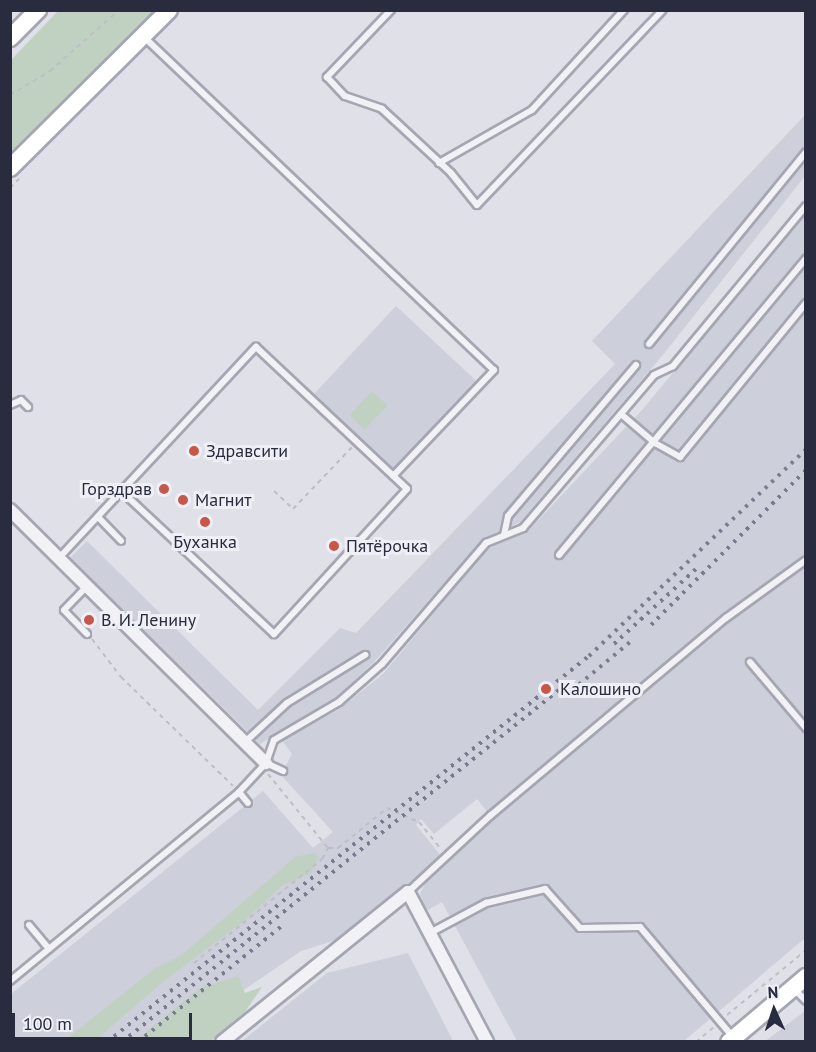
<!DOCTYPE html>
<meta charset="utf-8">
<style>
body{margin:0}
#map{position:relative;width:816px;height:1052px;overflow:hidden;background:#dfe0e8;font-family:"PT Sans",sans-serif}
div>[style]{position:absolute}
.built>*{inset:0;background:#cdcfda;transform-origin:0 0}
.green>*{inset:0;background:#c1d1c1;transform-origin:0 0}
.path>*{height:2px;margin-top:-1px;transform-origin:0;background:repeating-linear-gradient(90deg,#bebec6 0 4.5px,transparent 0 9px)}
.roads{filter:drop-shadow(2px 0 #a5a6b2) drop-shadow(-2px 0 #a5a6b2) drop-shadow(0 2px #a5a6b2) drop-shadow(0 -2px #a5a6b2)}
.lane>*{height:6px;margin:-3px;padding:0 3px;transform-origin:3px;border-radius:3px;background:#f2f2f6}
.street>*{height:12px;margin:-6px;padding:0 6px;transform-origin:6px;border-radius:6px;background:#f2f2f6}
.secondary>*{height:16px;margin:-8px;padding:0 8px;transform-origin:8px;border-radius:8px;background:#fff}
.rail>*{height:4px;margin-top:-2px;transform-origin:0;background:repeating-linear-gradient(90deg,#797c91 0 3px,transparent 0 9px)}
.dots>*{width:16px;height:16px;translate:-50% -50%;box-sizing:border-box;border:3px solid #eff0f6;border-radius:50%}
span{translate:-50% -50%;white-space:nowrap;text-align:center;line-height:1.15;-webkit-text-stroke:6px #eff0f6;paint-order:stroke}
.poi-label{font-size:18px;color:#292b3e}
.left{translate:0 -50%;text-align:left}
.right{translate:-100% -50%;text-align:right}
.frame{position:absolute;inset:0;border:12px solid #292b3e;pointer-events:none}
.north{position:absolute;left:744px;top:980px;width:60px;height:60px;-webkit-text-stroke:4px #eff0f6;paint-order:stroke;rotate:357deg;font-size:16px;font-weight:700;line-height:24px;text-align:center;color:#292b3e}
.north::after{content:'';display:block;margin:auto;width:21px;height:27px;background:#292b3e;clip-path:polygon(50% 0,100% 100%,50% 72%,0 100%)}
.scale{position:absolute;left:12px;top:1013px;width:180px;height:27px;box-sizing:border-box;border:3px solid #292b3e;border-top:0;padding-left:8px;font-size:18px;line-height:21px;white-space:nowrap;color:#292b3e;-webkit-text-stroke:4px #eff0f6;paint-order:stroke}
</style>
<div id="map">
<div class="built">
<div style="clip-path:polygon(805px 115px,805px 176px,662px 356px,520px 522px,483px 539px,374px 662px,333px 701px,260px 744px,70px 558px,87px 541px,258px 710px,340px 628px,356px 633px,615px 364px,592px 341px)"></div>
<div style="clip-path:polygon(805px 215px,805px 938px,684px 1041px,517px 1041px,442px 902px,426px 911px,420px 894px,427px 880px,494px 820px,477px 799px,434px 834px,421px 819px,416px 825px,441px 856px,343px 938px,301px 951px,229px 1000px,200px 1041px,11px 1042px,11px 994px,263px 791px,313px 848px,333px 832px,281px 775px,292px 754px,282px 740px,338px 710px,383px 674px,487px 549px,527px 532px,642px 410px)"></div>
<div style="left:396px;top:306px;width:111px;height:122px;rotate:43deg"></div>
<div style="clip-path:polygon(408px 953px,453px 1041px,242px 1041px,327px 973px)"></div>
<div style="clip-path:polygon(805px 1011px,805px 1041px,765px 1041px,768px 1039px)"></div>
</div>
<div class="green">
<div style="clip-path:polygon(58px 11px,155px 11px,11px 159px,11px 60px)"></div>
<div style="left:372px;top:391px;width:21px;height:33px;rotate:43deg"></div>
<div style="clip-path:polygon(313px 853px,319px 857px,311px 873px,283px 885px,244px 921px,164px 981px,95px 1041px,64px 1041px,154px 969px,183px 954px,295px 857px)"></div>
<div style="clip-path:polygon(238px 976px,245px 993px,262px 987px,245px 1012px,211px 1041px,135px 1041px,200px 988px)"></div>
</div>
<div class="path">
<div style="left:10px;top:95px;width:47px;rotate:-31deg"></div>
<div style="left:50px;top:71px;width:92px;rotate:-41.5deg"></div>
<div style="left:10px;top:188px;width:13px;rotate:-45deg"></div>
<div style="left:274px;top:491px;width:26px;rotate:43deg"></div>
<div style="left:293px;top:509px;width:86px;rotate:-46.4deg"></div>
<div style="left:92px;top:639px;width:48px;rotate:52.7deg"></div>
<div style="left:121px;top:677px;width:156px;rotate:44.2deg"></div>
<div style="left:268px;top:774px;width:95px;rotate:51deg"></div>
<div style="left:328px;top:848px;width:10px"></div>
<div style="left:338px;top:848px;width:63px;rotate:-39.2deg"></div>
<div style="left:387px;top:808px;width:35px;rotate:24deg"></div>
<div style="left:419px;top:822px;width:36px;rotate:51deg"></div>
<div style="left:194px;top:963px;width:165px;rotate:-39.1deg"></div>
<div style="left:322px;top:859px;width:13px;rotate:-61deg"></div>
<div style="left:727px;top:1015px;width:102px;rotate:-39.4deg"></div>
<div style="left:696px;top:1042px;width:23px;rotate:-40deg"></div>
</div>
<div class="roads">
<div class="lane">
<div style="left:391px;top:10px;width:93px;rotate:133.7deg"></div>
<div style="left:327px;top:77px;width:26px;rotate:47deg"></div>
<div style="left:345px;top:96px;width:39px;rotate:19deg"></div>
<div style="left:382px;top:109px;width:94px;rotate:42.8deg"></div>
<div style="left:451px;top:173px;width:41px;rotate:50.9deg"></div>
<div style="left:477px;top:205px;width:269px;rotate:-46.4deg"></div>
<div style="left:144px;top:37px;width:483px;rotate:43.6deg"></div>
<div style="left:494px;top:370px;width:146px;rotate:133.6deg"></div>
<div style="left:439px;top:163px;width:107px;rotate:-29.7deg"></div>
<div style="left:532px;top:110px;width:136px;rotate:-47.4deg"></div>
<div style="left:649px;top:344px;width:248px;rotate:-50.7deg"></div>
<div style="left:10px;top:405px;width:12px;rotate:-24deg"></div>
<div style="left:21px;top:400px;width:10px;rotate:45deg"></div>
<div style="left:621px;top:414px;width:45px;rotate:40.5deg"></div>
<div style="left:655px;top:443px;width:29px;rotate:29deg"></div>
<div style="left:680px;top:457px;width:199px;rotate:-50.7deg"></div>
<div style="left:98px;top:517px;width:33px;rotate:46deg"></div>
<div style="left:504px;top:535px;width:19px;rotate:-78deg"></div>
<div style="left:508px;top:516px;width:198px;rotate:-49.7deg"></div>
<div style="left:559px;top:555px;width:386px;rotate:-50.2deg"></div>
<div style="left:59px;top:558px;width:289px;rotate:-47deg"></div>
<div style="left:256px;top:347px;width:207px;rotate:43.2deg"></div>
<div style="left:407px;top:489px;width:197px;rotate:132.5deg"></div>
<div style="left:274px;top:634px;width:208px;rotate:-136.9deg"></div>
<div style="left:87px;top:634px;width:33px;rotate:-134deg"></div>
<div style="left:64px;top:610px;width:33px;rotate:-46deg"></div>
<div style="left:750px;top:662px;width:87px;rotate:49.7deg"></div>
<div style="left:245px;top:742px;width:57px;rotate:-42.9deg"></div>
<div style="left:287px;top:703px;width:92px;rotate:-31.6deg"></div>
<div style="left:266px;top:763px;width:19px;rotate:25deg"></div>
<div style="left:239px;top:792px;width:14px;rotate:51deg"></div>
<div style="left:408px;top:892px;width:113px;rotate:-42.9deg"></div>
<div style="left:491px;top:815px;width:307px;rotate:-40deg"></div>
<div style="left:726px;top:618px;width:99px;rotate:-35.9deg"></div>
<div style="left:29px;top:925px;width:31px;rotate:50deg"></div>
<div style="left:430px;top:933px;width:64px;rotate:-28.2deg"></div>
<div style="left:486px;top:903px;width:61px;rotate:-13.3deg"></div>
<div style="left:545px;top:889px;width:52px;rotate:48.1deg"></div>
<div style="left:580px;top:928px;width:60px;rotate:-1deg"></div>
<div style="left:640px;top:927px;width:144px;rotate:49.8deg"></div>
<div style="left:10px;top:981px;width:297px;rotate:-39.5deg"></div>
<div style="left:239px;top:792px;width:40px;rotate:-47deg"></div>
<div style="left:266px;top:763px;width:24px;rotate:-71deg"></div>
<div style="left:274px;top:740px;width:75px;rotate:-30.3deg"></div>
<div style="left:339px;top:702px;width:57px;rotate:-41.5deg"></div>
<div style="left:382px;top:664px;width:160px;rotate:-49.3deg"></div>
<div style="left:486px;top:543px;width:40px;rotate:-22deg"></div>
<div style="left:523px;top:528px;width:201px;rotate:-49.4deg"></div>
<div style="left:654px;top:375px;width:21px;rotate:-25deg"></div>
<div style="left:673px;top:366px;width:208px;rotate:-50.3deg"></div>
<div style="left:793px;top:988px;width:18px;rotate:45deg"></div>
</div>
<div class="street">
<div style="left:10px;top:510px;width:360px;rotate:44.7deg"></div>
<div style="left:222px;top:1042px;width:239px;rotate:-38.9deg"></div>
<div style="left:408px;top:892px;width:170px;rotate:62.2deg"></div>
</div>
<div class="secondary">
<div style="left:10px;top:38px;width:40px;rotate:-45deg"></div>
<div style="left:10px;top:168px;width:224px;rotate:-44.8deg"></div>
<div style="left:729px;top:1042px;width:101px;rotate:-40.2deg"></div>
</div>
</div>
<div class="rail">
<div style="left:651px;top:625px;width:219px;rotate:-45deg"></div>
<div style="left:614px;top:644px;width:114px;rotate:-42.5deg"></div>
<div style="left:565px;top:696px;width:85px;rotate:-39.7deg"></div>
<div style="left:107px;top:1042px;width:618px;rotate:-38.69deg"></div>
<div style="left:589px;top:656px;width:300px;rotate:-43.6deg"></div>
<div style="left:122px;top:1042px;width:575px;rotate:-38.86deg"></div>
<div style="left:138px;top:1042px;width:186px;rotate:-38.9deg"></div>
</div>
<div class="dots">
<div style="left:194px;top:451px;background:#c85749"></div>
<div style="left:164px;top:489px;background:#c85749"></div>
<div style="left:183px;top:500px;background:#c85749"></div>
<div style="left:205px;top:522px;background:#c85749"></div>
<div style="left:334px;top:546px;background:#c85749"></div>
<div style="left:89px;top:620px;background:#c85749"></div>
<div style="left:546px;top:689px;background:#c85749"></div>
</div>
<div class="poi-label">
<span class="left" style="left:206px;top:451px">Здравсити</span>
<span class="right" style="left:152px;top:489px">Горздрав</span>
<span class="left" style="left:195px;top:500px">Магнит</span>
<span style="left:205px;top:542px">Буханка</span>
<span class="left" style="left:346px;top:546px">Пятёрочка</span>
<span class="left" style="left:101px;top:620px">В. И. Ленину</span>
<span class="left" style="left:560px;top:689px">Калошино</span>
</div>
<div class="frame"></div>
<div class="north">N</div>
<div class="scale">100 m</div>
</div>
